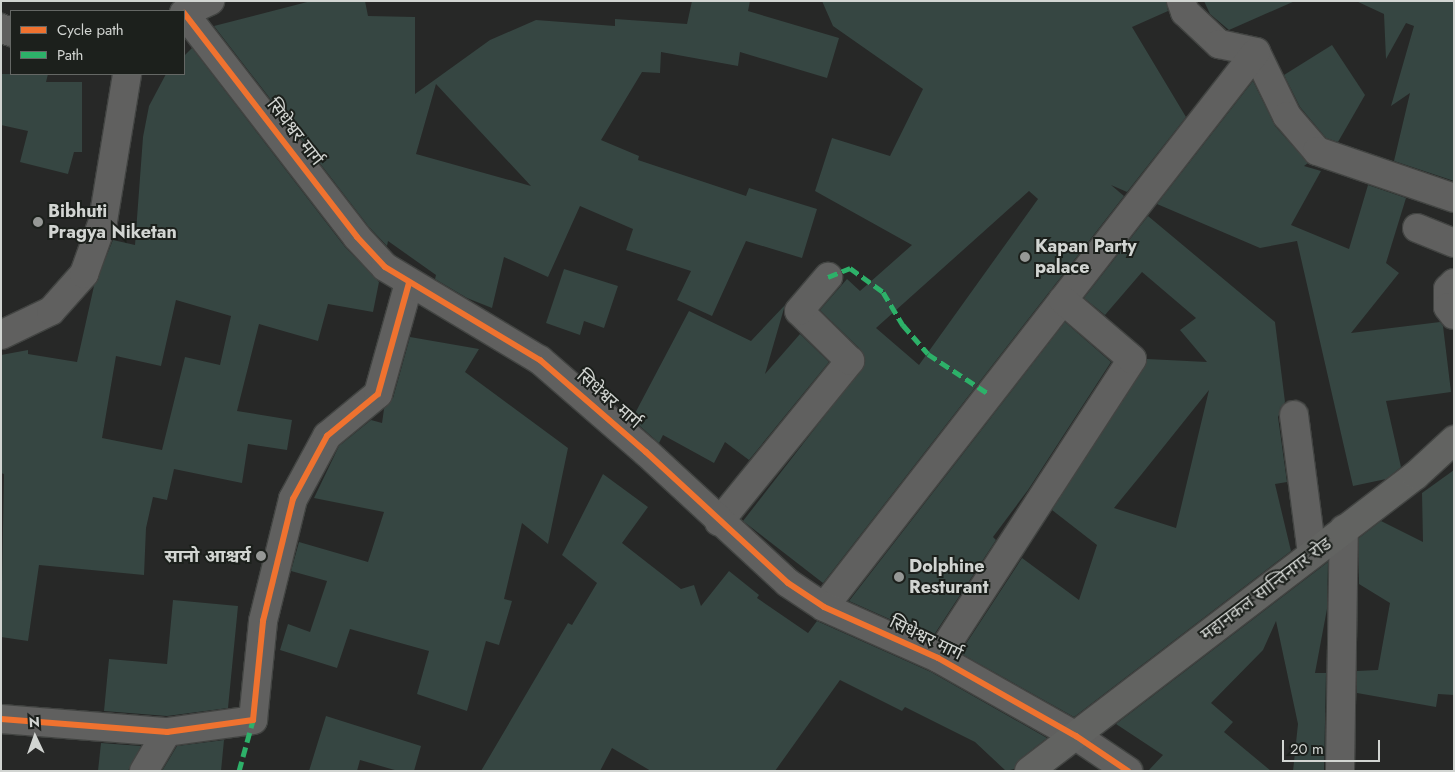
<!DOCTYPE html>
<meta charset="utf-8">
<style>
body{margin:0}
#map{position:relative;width:1455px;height:772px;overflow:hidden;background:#272827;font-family:Jost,"Noto Sans Devanagari",sans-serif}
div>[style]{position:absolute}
.building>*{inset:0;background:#364642}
.roads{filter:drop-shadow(1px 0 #424442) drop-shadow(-1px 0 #424442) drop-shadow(0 1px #424442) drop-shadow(0 -1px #424442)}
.minor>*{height:28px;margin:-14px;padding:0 14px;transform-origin:14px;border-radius:14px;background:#60605f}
.tertiary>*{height:28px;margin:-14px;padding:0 14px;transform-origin:14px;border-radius:14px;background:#60605f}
.secondary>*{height:28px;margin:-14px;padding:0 14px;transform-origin:14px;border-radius:14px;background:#626361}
.quiet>*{height:5px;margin-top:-2.5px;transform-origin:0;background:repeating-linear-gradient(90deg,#2db169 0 10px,transparent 0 15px)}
.cycleway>*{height:6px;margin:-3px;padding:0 3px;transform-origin:3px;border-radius:3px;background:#ef722f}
.dots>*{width:14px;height:14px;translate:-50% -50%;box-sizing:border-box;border:2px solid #1c201c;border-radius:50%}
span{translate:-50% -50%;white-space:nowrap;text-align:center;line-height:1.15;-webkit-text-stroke:4px #1c201c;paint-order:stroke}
.street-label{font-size:18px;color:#d2d5d2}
.poi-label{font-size:18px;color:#d2d5d2;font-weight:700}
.left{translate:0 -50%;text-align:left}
.right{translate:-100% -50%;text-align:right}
.frame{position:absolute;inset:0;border:2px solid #d2d5d2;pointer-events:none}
.legend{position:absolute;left:10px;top:10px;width:175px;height:65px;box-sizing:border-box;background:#1c201c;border:1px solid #656865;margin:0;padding:6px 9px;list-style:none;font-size:15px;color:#d2d5d2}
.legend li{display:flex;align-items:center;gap:10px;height:25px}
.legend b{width:25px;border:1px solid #656865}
.north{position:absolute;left:10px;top:712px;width:50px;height:50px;-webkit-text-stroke:4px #1c201c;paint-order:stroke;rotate:357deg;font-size:14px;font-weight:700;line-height:20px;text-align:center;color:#d2d5d2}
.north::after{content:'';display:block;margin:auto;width:18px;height:22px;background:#d2d5d2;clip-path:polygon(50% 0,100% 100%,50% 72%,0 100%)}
.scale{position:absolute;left:1282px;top:740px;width:98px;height:22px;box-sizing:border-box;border:2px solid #d2d5d2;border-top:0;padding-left:6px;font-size:15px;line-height:18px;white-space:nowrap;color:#d2d5d2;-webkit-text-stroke:4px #1c201c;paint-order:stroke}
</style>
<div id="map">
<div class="building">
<div style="clip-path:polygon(evenodd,311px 1px,365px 1px,368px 16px,415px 17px,415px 94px,490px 40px,536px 20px,615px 26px,615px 19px,687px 24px,692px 1px,750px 1px,748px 11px,839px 38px,827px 78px,740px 52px,738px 66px,661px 52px,660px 73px,642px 72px,601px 140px,639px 156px,638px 160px,746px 196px,749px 188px,817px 209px,802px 258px,746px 241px,712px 316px,677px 300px,691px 271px,626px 250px,633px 229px,580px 206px,548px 277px,504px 257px,492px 308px,467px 298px,435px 279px,436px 275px,388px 241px,387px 246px,369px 227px,214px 26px,311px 1px,436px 84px,531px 186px,416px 154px,436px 84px)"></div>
<div style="clip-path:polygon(evenodd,822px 1px,1166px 1px,1168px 11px,1132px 27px,1186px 117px,1127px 192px,1111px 185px,1124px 196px,823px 583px,743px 521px,865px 364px,861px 350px,820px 310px,847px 279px,860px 291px,912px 245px,815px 191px,832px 138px,890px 156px,923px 89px,833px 26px,822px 1px,1029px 191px,1038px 199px,919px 365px,876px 328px,1029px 191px)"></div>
<div style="clip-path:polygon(1204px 1px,1295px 1px,1229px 30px,1210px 14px)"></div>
<div style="clip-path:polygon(1356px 1px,1454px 1px,1454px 181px,1394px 161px,1410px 93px,1391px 106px,1414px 26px,1406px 23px,1386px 59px,1384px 14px)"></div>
<div style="clip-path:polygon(1332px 45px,1365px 95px,1338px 142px,1326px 138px,1300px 107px,1284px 75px)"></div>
<div style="clip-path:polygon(evenodd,192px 48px,345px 247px,379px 282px,373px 312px,328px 304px,318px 341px,259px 324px,237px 411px,292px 420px,287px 450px,248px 444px,242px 483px,174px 469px,167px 500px,153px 497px,146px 528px,144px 575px,39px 565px,28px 641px,1px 637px,4px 474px,1px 473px,1px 355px,28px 350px,28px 354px,77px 362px,94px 286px,113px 240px,135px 245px,143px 137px,149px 106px,166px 74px,184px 74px,184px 56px,192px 48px,176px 300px,231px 316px,220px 365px,185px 357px,162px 450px,102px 438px,116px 356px,161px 366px,176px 300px)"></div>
<div style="clip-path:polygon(1px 74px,48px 74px,46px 82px,82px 82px,82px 152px,74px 152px,68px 174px,20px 162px,28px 131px,1px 125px)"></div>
<div style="clip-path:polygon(1253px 81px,1275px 126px,1308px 163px,1304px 166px,1321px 171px,1291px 225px,1349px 249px,1368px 185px,1406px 198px,1386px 263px,1399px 273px,1351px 333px,1440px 322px,1443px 326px,1451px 392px,1386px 401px,1401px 467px,1386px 479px,1353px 486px,1297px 241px,1260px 248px,1157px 204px)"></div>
<div style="clip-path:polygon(evenodd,1148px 216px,1275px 322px,1285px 402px,1278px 417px,1287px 482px,1275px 484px,1291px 551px,1074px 717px,960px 653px,1022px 558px,1079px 600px,1097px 545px,1052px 510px,1147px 359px,1207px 362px,1180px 330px,1196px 318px,1142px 272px,1105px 315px,1084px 298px,1148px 216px,1209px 390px,1176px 528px,1114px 508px,1141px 475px,1209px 390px)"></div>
<div style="clip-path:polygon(564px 269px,618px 286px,604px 328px,584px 321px,580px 335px,546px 323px)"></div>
<div style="clip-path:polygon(785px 305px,765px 374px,800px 334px,829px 362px,749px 460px,725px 442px,714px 463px,663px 435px,659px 443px,632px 419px,689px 311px,751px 341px)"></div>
<div style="clip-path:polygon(1065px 322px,1111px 362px,1028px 490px,993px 537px,996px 540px,932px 638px,849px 601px)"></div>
<div style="clip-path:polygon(410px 337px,479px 349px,465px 372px,568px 448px,548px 544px,522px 523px,504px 599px,512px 601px,499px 645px,486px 641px,467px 711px,417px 694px,429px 651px,350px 629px,337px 668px,280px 650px,288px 624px,310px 632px,327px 581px,291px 571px,299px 542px,368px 562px,384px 512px,314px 498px,339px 446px,371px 420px,382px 423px,384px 409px,393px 398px)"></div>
<div style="clip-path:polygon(1454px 470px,1454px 695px,1438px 694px,1436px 707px,1357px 693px,1357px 671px,1378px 670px,1390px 603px,1359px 584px,1359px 538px,1381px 521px,1423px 542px,1422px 493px)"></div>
<div style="clip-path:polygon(603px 474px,648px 507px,622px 543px,681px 589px,694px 585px,701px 606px,729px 571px,759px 595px,757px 598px,808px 633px,817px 621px,931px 672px,1047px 738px,1020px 759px,1014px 769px,1006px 771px,975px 742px,905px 707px,902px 711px,840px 680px,775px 771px,651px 771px,612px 748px,600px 771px,481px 771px,568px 623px,572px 625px,597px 583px,562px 555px)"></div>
<div style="clip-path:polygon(1328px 562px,1327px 609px,1315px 673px,1326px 673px,1324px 771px,1293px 771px,1298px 724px,1276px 621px,1263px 650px,1211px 703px,1233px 722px,1224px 732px,1271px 771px,1148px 771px,1163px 755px,1116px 724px)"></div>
<div style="clip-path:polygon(173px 600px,238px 606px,228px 708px,167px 716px,104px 711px,109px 659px,167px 664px)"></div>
<div style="clip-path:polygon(326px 716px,421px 746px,414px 771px,398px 771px,360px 760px,357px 771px,309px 771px)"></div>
<div style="clip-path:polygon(224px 740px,221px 771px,162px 771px,177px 746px)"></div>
<div style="clip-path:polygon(101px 743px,141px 746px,128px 771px,98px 771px)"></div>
</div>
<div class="roads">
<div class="minor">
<div style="left:1181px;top:1px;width:12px;rotate:70deg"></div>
<div style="left:1185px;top:12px;width:47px;rotate:43.3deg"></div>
<div style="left:1219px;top:44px;width:38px;rotate:12deg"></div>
<div style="left:1256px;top:52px;width:71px;rotate:64.2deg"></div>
<div style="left:1287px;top:116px;width:46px;rotate:49.4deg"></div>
<div style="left:1317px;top:151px;width:145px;rotate:18.9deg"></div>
<div style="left:184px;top:13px;width:29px;rotate:-25deg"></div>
<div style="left:1px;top:28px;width:11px;rotate:22deg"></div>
<div style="left:1417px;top:228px;width:40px;rotate:22deg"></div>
<div style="left:1454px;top:283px;width:8px;rotate:135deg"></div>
<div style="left:1448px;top:289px;width:18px;rotate:90deg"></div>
<div style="left:1448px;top:307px;width:10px;rotate:53deg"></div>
<div style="left:1px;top:335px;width:55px;rotate:-25.6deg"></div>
<div style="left:51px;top:311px;width:50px;rotate:-48.3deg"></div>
<div style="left:84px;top:274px;width:56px;rotate:-70.3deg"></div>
<div style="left:103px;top:221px;width:149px;rotate:-80.7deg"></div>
<div style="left:1294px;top:415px;width:140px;rotate:82.6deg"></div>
<div style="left:719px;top:522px;width:208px;rotate:-50.9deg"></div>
<div style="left:850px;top:361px;width:71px;rotate:-135.6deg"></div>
<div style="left:799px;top:311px;width:45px;rotate:-49.5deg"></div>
<div style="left:824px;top:607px;width:703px;rotate:-52.1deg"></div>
<div style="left:938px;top:658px;width:356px;rotate:-57deg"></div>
<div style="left:1132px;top:359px;width:91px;rotate:-139.5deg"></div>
<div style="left:1px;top:719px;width:167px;rotate:4.5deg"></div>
<div style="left:167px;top:732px;width:87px;rotate:-7.9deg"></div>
<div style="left:253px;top:720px;width:100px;rotate:-84.2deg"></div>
<div style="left:263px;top:621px;width:126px;rotate:-76.2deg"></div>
<div style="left:293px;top:499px;width:72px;rotate:-61.6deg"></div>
<div style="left:327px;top:436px;width:66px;rotate:-39.5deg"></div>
<div style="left:378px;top:394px;width:115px;rotate:-74.4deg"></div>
<div style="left:1076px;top:736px;width:63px;rotate:33.9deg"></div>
<div style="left:144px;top:771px;width:45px;rotate:-59.5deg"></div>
<div style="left:1340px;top:771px;width:242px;rotate:-89.1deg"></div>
</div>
<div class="tertiary">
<div style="left:184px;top:13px;width:283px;rotate:52.3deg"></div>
<div style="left:357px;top:237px;width:41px;rotate:47deg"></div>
<div style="left:385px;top:267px;width:181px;rotate:31deg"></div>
<div style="left:540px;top:360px;width:140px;rotate:41deg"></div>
<div style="left:646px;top:452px;width:193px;rotate:42.7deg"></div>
<div style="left:788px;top:583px;width:43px;rotate:33.7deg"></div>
<div style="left:824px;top:607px;width:125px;rotate:24.1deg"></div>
<div style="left:938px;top:658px;width:159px;rotate:29.5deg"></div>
</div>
<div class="secondary">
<div style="left:1029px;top:771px;width:487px;rotate:-37.4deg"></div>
<div style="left:1416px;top:475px;width:52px;rotate:-42.6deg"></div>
</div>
</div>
<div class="quiet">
<div style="left:828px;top:277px;width:24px;rotate:-22deg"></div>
<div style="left:850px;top:268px;width:41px;rotate:36deg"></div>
<div style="left:883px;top:292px;width:39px;rotate:59deg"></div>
<div style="left:903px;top:325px;width:38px;rotate:49deg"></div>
<div style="left:928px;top:354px;width:73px;rotate:33.3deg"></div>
<div style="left:239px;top:771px;width:53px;rotate:-74.6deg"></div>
</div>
<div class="cycleway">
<div style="left:184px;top:13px;width:283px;rotate:52.3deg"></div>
<div style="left:357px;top:237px;width:41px;rotate:47deg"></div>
<div style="left:385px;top:267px;width:181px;rotate:31deg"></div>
<div style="left:540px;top:360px;width:140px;rotate:41deg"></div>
<div style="left:646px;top:452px;width:193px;rotate:42.7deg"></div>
<div style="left:788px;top:583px;width:43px;rotate:33.7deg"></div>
<div style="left:824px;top:607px;width:125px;rotate:24.1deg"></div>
<div style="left:938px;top:658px;width:159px;rotate:29.5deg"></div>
<div style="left:1076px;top:736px;width:63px;rotate:33.9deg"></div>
<div style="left:1px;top:719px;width:167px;rotate:4.5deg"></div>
<div style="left:167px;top:732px;width:87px;rotate:-7.9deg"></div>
<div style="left:253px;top:720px;width:100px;rotate:-84.2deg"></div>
<div style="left:263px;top:621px;width:126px;rotate:-76.2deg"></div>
<div style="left:293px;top:499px;width:72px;rotate:-61.6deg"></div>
<div style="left:327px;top:436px;width:66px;rotate:-39.5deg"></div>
<div style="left:378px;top:394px;width:115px;rotate:-74.4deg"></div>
</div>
<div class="dots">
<div style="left:38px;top:222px;background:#969896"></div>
<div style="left:1025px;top:257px;background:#969896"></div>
<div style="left:261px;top:556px;background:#969896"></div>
<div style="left:899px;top:577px;background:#969896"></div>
</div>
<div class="street-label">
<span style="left:295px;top:132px;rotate:52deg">सिधेश्वर मार्ग</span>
<span style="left:609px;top:399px;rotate:41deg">सिधेश्वर मार्ग</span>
<span style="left:1266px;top:589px;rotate:-37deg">महानकल सान्तिनगर रोड</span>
<span style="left:926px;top:638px;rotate:26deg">सिधेश्वर मार्ग</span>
</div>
<div class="poi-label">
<span class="left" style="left:48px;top:222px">Bibhuti<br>Pragya Niketan</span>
<span class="left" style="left:1035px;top:257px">Kapan Party<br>palace</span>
<span class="right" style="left:251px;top:556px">सानो आश्चर्य</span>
<span class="left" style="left:909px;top:577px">Dolphine<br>Resturant</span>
</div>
<div class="frame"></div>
<ul class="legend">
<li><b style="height:6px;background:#ef722f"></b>Cycle path</li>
<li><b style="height:6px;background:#2db169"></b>Path</li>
</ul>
<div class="north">N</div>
<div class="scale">20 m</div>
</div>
